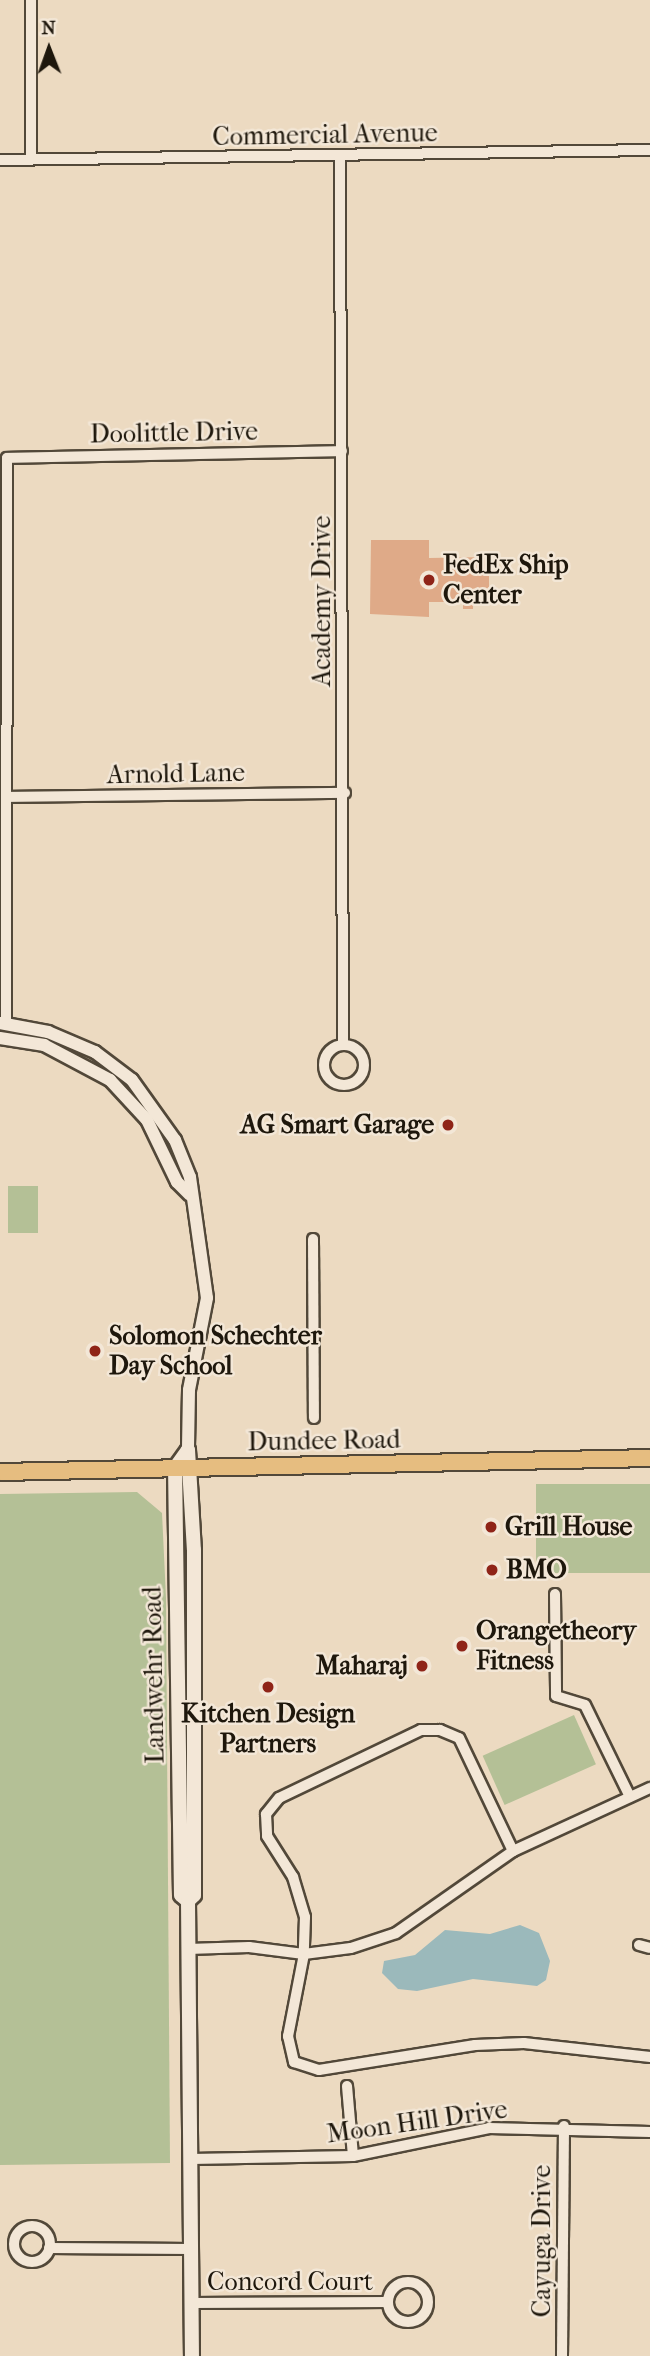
<!DOCTYPE html>
<style>
body{margin:0}
#map{position:relative;width:650px;height:2356px;overflow:hidden;background:#ecdac1;font-family:"IM FELL French Canon",serif}
div>[style]{position:absolute}
.green>*{inset:0;background:#b4c096;transform-origin:0 0}
.water>*{inset:0;background:#9bb9bb}
.building>*{inset:0;background:#dfaa88}
.roads{filter:drop-shadow(2px 0 #524839) drop-shadow(-2px 0 #524839) drop-shadow(0 2px #524839) drop-shadow(0 -2px #524839)}
.minor>*{height:10px;margin:-5px;padding:0 5px;transform-origin:5px;border-radius:5px;background:#f3e7d7}
.minor>.ring{margin:-5px;padding:0;box-sizing:content-box;background:none;border:10px solid #f3e7d7;border-radius:50%}
.tertiary>*{height:12px;margin:-6px;padding:0 6px;transform-origin:6px;border-radius:6px;background:#f3e7d7}
.secondary>*{height:14px;margin:-7px;padding:0 7px;transform-origin:7px;border-radius:7px;background:#f3e7d7}
.primary>*{height:16px;margin:-8px;padding:0 8px;transform-origin:8px;border-radius:8px;background:#e6bd80}
.dots>*{width:19px;height:19px;translate:-50% -50%;box-sizing:border-box;border:4px solid #f3e7d7;border-radius:50%}
span{translate:-50% -50%;white-space:nowrap;text-align:center;line-height:1.15;-webkit-text-stroke:5px #f3e7d7;paint-order:stroke}
.street-label{font-size:26px;color:#1e170c}
.poi-label{font-size:26px;color:#1e170c;font-weight:700}
.left{translate:0 -50%;text-align:left}
.right{translate:-100% -50%;text-align:right}
.north{position:absolute;left:14px;top:14px;width:70px;height:70px;-webkit-text-stroke:5px #f3e7d7;paint-order:stroke;rotate:359deg;font-size:19px;font-weight:700;line-height:28px;text-align:center;color:#1e170c}
.north::after{content:'';display:block;margin:auto;width:24px;height:32px;background:#1e170c;clip-path:polygon(50% 0,100% 100%,50% 72%,0 100%)}
</style>
<div id="map">
<div class="green">
<div style="left:8px;top:1186px;width:30px;height:47px"></div>
<div style="left:650px;top:1484px;width:89px;height:114px;rotate:90deg"></div>
<div style="clip-path:polygon(137px 1492px,162px 1513px,166px 1598px,170px 2163px,0 2165px,0 1494px)"></div>
<div style="left:574px;top:1715px;width:54px;height:100px;rotate:66deg"></div>
</div>
<div class="water">
<div style="clip-path:polygon(520px 1925px,539px 1933px,550px 1961px,546px 1980px,537px 1986px,473px 1979px,417px 1991px,398px 1989px,382px 1973px,384px 1961px,415px 1955px,445px 1930px,490px 1934px)"></div>
</div>
<div class="building">
<div style="clip-path:polygon(371px 540px,429px 540px,429px 558px,489px 557px,489px 602px,473px 602px,473px 609px,463px 609px,463px 602px,429px 602px,429px 617px,370px 614px)"></div>
</div>
<div class="roads">
<div class="minor">
<div style="left:340px;top:156px;width:889px;rotate:89.81deg"></div>
<div style="left:31px;top:159px;width:159px;rotate:-90deg"></div>
<div style="left:0;top:160px;width:650px;rotate:-0.88deg"></div>
<div style="left:7px;top:797px;width:338px;rotate:-0.7deg"></div>
<div style="left:6px;top:1024px;width:566px;rotate:-89.9deg"></div>
<div style="left:7px;top:458px;width:335px;rotate:-1.2deg"></div>
<div class="ring" style="left:324px;top:1045px;width:30px;height:30px"></div>
<div style="left:313px;top:1239px;width:179px;rotate:89.7deg"></div>
<div style="left:555px;top:1594px;width:102px;rotate:89.4deg"></div>
<div style="left:556px;top:1696px;width:30px;rotate:17deg"></div>
<div style="left:585px;top:1705px;width:102px;rotate:63.9deg"></div>
<div style="left:513px;top:1851px;width:125px;rotate:-115.5deg"></div>
<div style="left:459px;top:1738px;width:21px;rotate:-157deg"></div>
<div style="left:440px;top:1730px;width:19px;rotate:180deg"></div>
<div style="left:421px;top:1730px;width:157px;rotate:154.4deg"></div>
<div style="left:279px;top:1798px;width:21px;rotate:129deg"></div>
<div style="left:266px;top:1814px;width:22px;rotate:87deg"></div>
<div style="left:267px;top:1836px;width:49px;rotate:57.6deg"></div>
<div style="left:293px;top:1877px;width:42px;rotate:73.3deg"></div>
<div style="left:305px;top:1917px;width:37px;rotate:92deg"></div>
<div style="left:304px;top:1954px;width:84px;rotate:101deg"></div>
<div style="left:288px;top:2036px;width:27px;rotate:77deg"></div>
<div style="left:294px;top:2062px;width:26px;rotate:18deg"></div>
<div style="left:319px;top:2070px;width:158px;rotate:-9.1deg"></div>
<div style="left:475px;top:2045px;width:49px;rotate:-2.3deg"></div>
<div style="left:524px;top:2043px;width:127px;rotate:6.3deg"></div>
<div style="left:639px;top:1945px;width:11px;rotate:15deg"></div>
<div style="left:188px;top:1949px;width:61px;rotate:-1.9deg"></div>
<div style="left:249px;top:1947px;width:55px;rotate:7.3deg"></div>
<div style="left:304px;top:1954px;width:47px;rotate:-7.3deg"></div>
<div style="left:351px;top:1948px;width:47px;rotate:-18.4deg"></div>
<div style="left:396px;top:1933px;width:143px;rotate:-35deg"></div>
<div style="left:513px;top:1851px;width:151px;rotate:-24.7deg"></div>
<div style="left:347px;top:2086px;width:70px;rotate:85.1deg"></div>
<div style="left:191px;top:2159px;width:162px;rotate:-1.1deg"></div>
<div style="left:353px;top:2156px;width:139px;rotate:-11.6deg"></div>
<div style="left:489px;top:2128px;width:161px;rotate:1.4deg"></div>
<div class="ring" style="left:14px;top:2226px;width:26px;height:26px"></div>
<div style="left:49px;top:2248px;width:142px;rotate:0.4deg"></div>
<div class="ring" style="left:388px;top:2282px;width:30px;height:30px"></div>
<div style="left:192px;top:2303px;width:196px;rotate:-0.3deg"></div>
<div style="left:562px;top:2356px;width:230px;rotate:-89.5deg"></div>
</div>
<div class="tertiary">
<div style="left:0;top:1023px;width:49px;rotate:10.6deg"></div>
<div style="left:48px;top:1032px;width:51px;rotate:23.1deg"></div>
<div style="left:95px;top:1052px;width:46px;rotate:37.1deg"></div>
<div style="left:132px;top:1080px;width:74px;rotate:54.4deg"></div>
<div style="left:175px;top:1140px;width:40px;rotate:68deg"></div>
<div style="left:190px;top:1177px;width:122px;rotate:82deg"></div>
<div style="left:207px;top:1298px;width:94px;rotate:101.1deg"></div>
<div style="left:189px;top:1390px;width:60px;rotate:91deg"></div>
<div style="left:0;top:1038px;width:45px;rotate:9deg"></div>
<div style="left:44px;top:1045px;width:75px;rotate:27.9deg"></div>
<div style="left:110px;top:1080px;width:54px;rotate:47.2deg"></div>
<div style="left:147px;top:1120px;width:69px;rotate:64.2deg"></div>
<div style="left:177px;top:1182px;width:18px;rotate:45deg"></div>
</div>
<div class="secondary">
<div style="left:188px;top:1450px;width:100px;rotate:86.6deg"></div>
<div style="left:194px;top:1550px;width:345px;rotate:90deg"></div>
<div style="left:194px;top:1895px;width:8px;rotate:135deg"></div>
<div style="left:188px;top:1901px;width:9px;rotate:-139deg"></div>
<div style="left:181px;top:1895px;width:427px;rotate:-90.8deg"></div>
<div style="left:175px;top:1468px;width:22px;rotate:-54deg"></div>
<div style="left:188px;top:1901px;width:455px;rotate:89.5deg"></div>
</div>
<div class="primary">
<div style="left:0;top:1472px;width:650px;rotate:-1.23deg"></div>
</div>
</div>
<div class="dots">
<div style="left:429px;top:580px;background:#8f2418"></div>
<div style="left:448px;top:1125px;background:#8f2418"></div>
<div style="left:95px;top:1351px;background:#8f2418"></div>
<div style="left:491px;top:1527px;background:#8f2418"></div>
<div style="left:492px;top:1570px;background:#8f2418"></div>
<div style="left:462px;top:1646px;background:#8f2418"></div>
<div style="left:422px;top:1666px;background:#8f2418"></div>
<div style="left:268px;top:1687px;background:#8f2418"></div>
</div>
<div class="street-label">
<span style="left:325px;top:135px;rotate:-1deg">Commercial Avenue</span>
<span style="left:174px;top:433px;rotate:-1deg">Doolittle Drive</span>
<span style="left:322px;top:601px;rotate:-90deg">Academy Drive</span>
<span style="left:176px;top:774px;rotate:-1deg">Arnold Lane</span>
<span style="left:324px;top:1441px;rotate:-1deg">Dundee Road</span>
<span style="left:154px;top:1675px;rotate:-91deg">Landwehr Road</span>
<span style="left:417px;top:2122px;rotate:-8deg">Moon Hill Drive</span>
<span style="left:542px;top:2241px;rotate:-90deg">Cayuga Drive</span>
<span style="left:290px;top:2282px">Concord Court</span>
</div>
<div class="poi-label">
<span class="left" style="left:443px;top:580px">FedEx Ship<br>Center</span>
<span class="right" style="left:434px;top:1125px">AG Smart Garage</span>
<span class="left" style="left:109px;top:1351px">Solomon Schechter<br>Day School</span>
<span class="left" style="left:505px;top:1527px">Grill House</span>
<span class="left" style="left:506px;top:1570px">BMO</span>
<span class="left" style="left:476px;top:1646px">Orangetheory<br>Fitness</span>
<span class="right" style="left:408px;top:1666px">Maharaj</span>
<span style="left:268px;top:1729px">Kitchen Design<br>Partners</span>
</div>
<div class="north">N</div>
</div>
